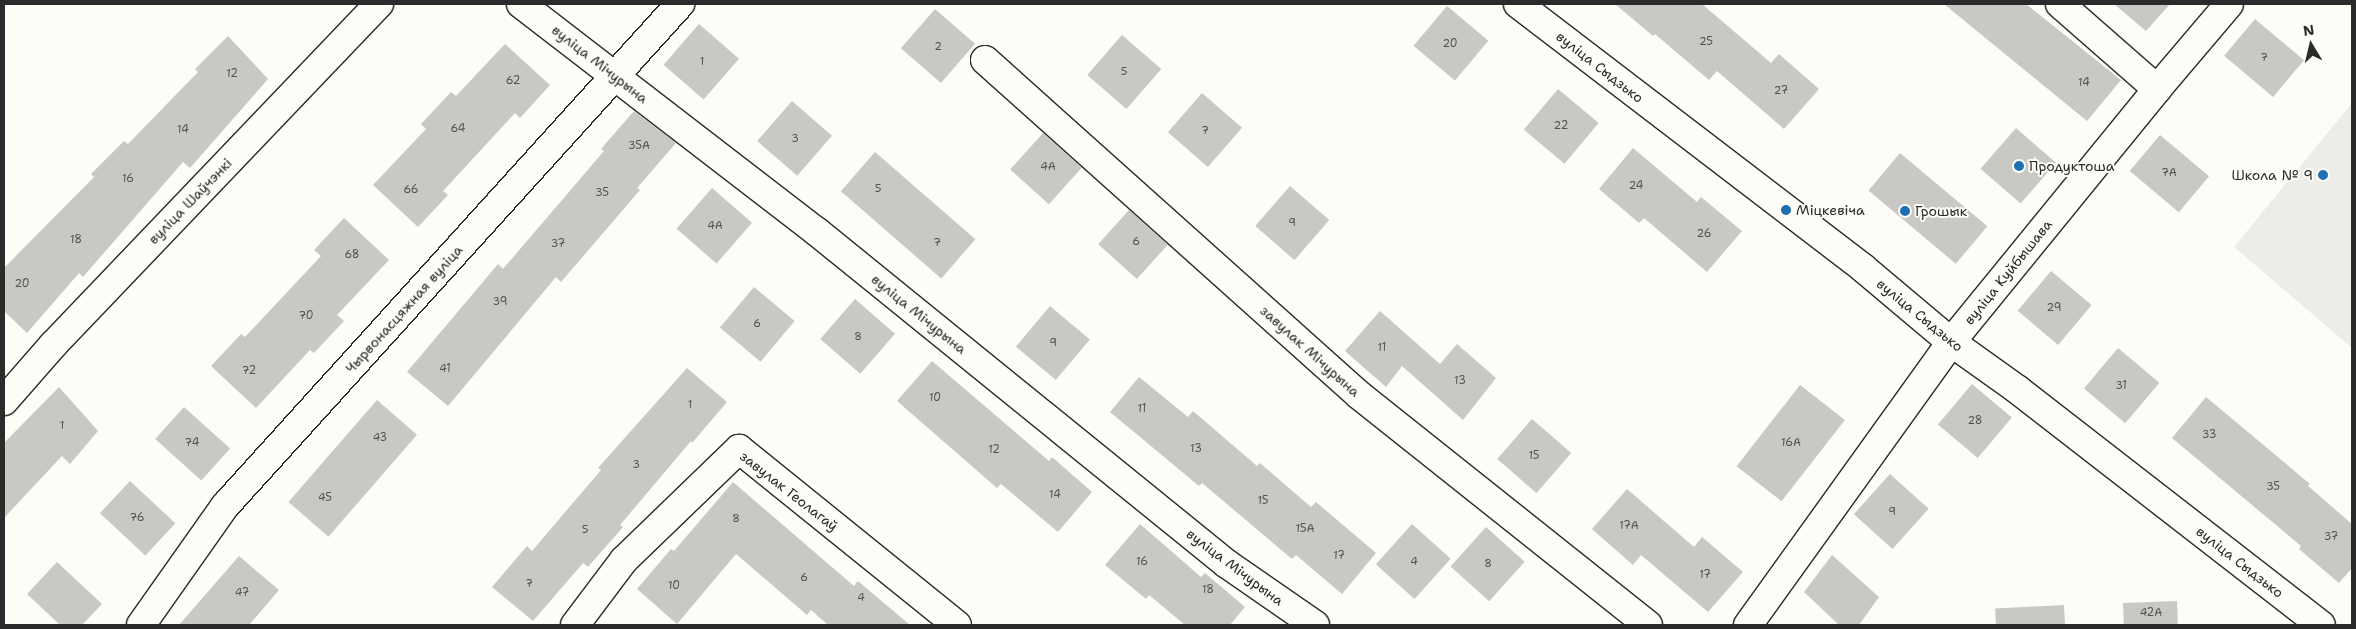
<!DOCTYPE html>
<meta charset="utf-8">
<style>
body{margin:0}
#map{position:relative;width:2356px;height:629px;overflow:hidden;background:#fdfcf7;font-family:"Shantell Sans",sans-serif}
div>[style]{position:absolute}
.built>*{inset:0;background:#edece8}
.building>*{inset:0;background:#c9c8c4;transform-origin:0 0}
.roads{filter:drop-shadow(1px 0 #2b2b2b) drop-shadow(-1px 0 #2b2b2b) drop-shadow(0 1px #2b2b2b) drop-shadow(0 -1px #2b2b2b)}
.minor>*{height:28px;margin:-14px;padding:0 14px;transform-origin:14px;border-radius:14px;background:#fdfcf7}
.dots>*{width:14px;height:14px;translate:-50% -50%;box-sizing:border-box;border:2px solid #fdfcf7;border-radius:50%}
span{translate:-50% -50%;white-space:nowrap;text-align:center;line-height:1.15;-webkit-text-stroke:4px #fdfcf7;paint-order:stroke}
.number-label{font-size:11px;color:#525251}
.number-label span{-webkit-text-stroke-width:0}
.street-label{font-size:14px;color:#2b2b2b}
.poi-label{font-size:14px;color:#2b2b2b}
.left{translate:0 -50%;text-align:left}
.right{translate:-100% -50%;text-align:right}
.frame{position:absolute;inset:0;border:5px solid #2b2b2b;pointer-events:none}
.north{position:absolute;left:2286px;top:20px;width:50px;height:50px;-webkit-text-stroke:4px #fdfcf7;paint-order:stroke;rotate:351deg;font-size:14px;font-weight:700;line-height:20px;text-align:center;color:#2b2b2b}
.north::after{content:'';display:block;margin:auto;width:18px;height:22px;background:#2b2b2b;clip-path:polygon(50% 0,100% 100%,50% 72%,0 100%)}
</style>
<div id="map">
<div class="built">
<div style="clip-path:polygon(2352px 103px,2352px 348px,2234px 247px)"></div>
</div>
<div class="building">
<div style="clip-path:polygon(1615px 4px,1702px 4px,1771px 63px,1779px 54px,1819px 89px,1784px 129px,1717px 71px,1709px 80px,1655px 34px,1653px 36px)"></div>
<div style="clip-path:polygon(1944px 4px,2026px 4px,2121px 80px,2087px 121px)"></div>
<div style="clip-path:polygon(2114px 4px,2170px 4px,2146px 31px)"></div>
<div style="left:1447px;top:6px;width:54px;height:52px;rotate:40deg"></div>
<div style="left:935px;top:9px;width:53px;height:52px;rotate:41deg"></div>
<div style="left:2255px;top:19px;width:64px;height:48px;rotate:40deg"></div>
<div style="left:699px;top:24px;width:53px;height:54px;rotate:41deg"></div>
<div style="left:1122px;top:35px;width:52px;height:53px;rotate:41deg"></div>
<div style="clip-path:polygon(228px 36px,268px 79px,190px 168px,183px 162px,83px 277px,79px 273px,27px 333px,4px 311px,4px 268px,94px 177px,91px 174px,124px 141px,128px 144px,198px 72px,195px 69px)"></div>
<div style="clip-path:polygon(505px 44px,550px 85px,520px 118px,515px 113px,443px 191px,448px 195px,418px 227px,373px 185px,426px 129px,421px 124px,451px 92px,456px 96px)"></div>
<div style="left:1558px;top:89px;width:53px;height:53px;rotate:40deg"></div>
<div style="left:1202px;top:93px;width:53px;height:52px;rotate:41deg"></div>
<div style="left:792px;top:101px;width:53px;height:53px;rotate:41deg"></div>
<div style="clip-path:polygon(634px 111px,676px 143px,637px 188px,640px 190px,561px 282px,556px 277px,448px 406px,407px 372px,498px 264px,503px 269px,604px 151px,601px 149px)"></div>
<div style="left:2016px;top:128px;width:53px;height:54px;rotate:41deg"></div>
<div style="left:1043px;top:133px;width:52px;height:49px;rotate:42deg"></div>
<div style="left:2160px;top:135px;width:64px;height:47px;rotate:40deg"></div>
<div style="clip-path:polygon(1633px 148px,1697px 202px,1701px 197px,1742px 231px,1707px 272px,1644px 218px,1639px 223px,1599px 189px)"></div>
<div style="left:875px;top:152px;width:133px;height:52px;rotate:41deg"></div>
<div style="left:1900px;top:153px;width:114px;height:49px;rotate:40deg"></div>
<div style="left:1290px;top:186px;width:52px;height:53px;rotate:41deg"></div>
<div style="left:712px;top:188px;width:53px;height:54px;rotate:41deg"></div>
<div style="left:1129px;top:210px;width:52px;height:46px;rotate:42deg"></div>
<div style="clip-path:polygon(344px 218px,389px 260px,337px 315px,344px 321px,314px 353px,310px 350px,256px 408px,211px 366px,241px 334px,245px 337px,321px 256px,314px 250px)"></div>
<div style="left:2051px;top:271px;width:53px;height:52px;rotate:40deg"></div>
<div style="left:754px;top:287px;width:53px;height:53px;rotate:40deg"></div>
<div style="left:855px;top:299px;width:53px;height:53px;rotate:41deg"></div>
<div style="left:1050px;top:306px;width:52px;height:53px;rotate:40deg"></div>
<div style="clip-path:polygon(1380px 311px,1440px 364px,1457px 344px,1496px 378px,1463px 420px,1402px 366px,1386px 387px,1345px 351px)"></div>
<div style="left:2118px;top:348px;width:54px;height:53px;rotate:40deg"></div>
<div style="clip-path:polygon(932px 361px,1049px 461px,1052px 457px,1092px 492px,1058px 532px,1001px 484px,997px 488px,897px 401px)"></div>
<div style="clip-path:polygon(687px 368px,727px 402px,692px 443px,691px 441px,620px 525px,623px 527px,588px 567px,583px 563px,533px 621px,492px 587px,527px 546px,532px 551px,601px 470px,598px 468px)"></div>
<div style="clip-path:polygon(1139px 377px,1188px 417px,1193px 411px,1257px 466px,1260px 463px,1311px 507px,1316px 502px,1376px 553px,1342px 594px,1296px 555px,1292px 559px,1202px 483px,1199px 486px,1110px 412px)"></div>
<div style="left:1972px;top:384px;width:52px;height:53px;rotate:40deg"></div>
<div style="left:1800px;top:385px;width:57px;height:103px;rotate:38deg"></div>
<div style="clip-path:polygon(59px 387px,98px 431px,70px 464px,62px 456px,4px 518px,4px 443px)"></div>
<div style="clip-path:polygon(2206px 397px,2310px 484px,2308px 486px,2352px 524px,2352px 568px,2339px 583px,2299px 549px,2301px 546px,2172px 438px)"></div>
<div style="left:377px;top:400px;width:53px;height:135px;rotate:41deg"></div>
<div style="left:184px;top:407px;width:62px;height:43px;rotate:42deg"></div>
<div style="left:1532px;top:419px;width:52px;height:53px;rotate:41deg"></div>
<div style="left:1890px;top:474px;width:52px;height:54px;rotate:42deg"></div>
<div style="left:130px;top:481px;width:62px;height:44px;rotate:43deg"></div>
<div style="clip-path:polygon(733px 482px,854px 586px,858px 581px,910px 625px,828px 625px,811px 610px,807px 615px,736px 554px,677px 624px,637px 589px,671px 549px,674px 551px)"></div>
<div style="clip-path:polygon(1627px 489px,1694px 547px,1702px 537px,1743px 572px,1708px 612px,1641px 555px,1633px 565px,1592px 529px)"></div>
<div style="clip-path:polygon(1140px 524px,1201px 577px,1205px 573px,1245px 607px,1230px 625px,1185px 625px,1149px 595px,1146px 599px,1105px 565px)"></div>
<div style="left:1412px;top:524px;width:52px;height:54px;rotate:42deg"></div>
<div style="left:1486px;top:527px;width:52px;height:53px;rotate:42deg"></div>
<div style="clip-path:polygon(1832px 555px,1879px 597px,1859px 625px,1839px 625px,1804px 592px)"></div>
<div style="clip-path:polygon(239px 556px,279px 590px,249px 625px,179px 625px)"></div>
<div style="clip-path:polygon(57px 562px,102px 604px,82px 625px,60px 625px,27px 594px)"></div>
<div style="left:2177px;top:601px;width:24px;height:54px;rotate:88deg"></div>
<div style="left:2064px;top:605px;width:20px;height:69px;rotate:87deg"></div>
</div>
<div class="roads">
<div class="minor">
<div style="left:521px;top:4px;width:372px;rotate:37.6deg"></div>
<div style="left:816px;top:231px;width:529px;rotate:39.02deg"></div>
<div style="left:1227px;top:564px;width:107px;rotate:34.7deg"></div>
<div style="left:1518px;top:4px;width:434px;rotate:37.4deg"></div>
<div style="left:1863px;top:268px;width:115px;rotate:40.1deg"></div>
<div style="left:1951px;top:342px;width:82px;rotate:35.6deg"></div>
<div style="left:2018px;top:390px;width:383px;rotate:37.8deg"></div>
<div style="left:2060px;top:4px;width:129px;rotate:41.2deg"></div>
<div style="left:985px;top:60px;width:502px;rotate:41.85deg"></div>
<div style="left:1359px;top:395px;width:369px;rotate:38.5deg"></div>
<div style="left:4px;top:401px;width:74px;rotate:-48.8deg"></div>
<div style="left:53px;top:345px;width:472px;rotate:-46.3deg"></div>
<div style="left:141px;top:625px;width:146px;rotate:-54.8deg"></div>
<div style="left:225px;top:506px;width:678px;rotate:-47.81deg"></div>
<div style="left:575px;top:625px;width:81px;rotate:-53deg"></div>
<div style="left:624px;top:560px;width:160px;rotate:-44deg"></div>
<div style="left:739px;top:449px;width:280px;rotate:38.9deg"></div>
<div style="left:1748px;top:625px;width:348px;rotate:-54.3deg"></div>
<div style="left:1951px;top:342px;width:326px;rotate:-50.8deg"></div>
<div style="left:2157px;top:89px;width:111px;rotate:-49.7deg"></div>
</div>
</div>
<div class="dots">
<div style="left:2019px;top:166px;background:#1f6fb2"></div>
<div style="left:2323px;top:175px;background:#1f6fb2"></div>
<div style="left:1786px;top:210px;background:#1f6fb2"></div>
<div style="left:1905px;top:211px;background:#1f6fb2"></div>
</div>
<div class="number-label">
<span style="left:1706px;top:42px">25</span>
<span style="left:1450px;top:44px">20</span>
<span style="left:938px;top:47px">2</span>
<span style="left:2264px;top:58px">7</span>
<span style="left:702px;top:62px">1</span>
<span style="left:1124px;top:72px">5</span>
<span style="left:232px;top:74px">12</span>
<span style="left:513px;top:81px">62</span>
<span style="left:2084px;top:83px">14</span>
<span style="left:1781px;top:91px">27</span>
<span style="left:1561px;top:126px">22</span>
<span style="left:458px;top:129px">64</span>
<span style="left:183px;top:130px">14</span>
<span style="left:1205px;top:131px">7</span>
<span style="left:795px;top:139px">3</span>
<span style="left:639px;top:146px">35А</span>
<span style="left:1048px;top:167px">4А</span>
<span style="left:2169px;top:173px">7А</span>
<span style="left:128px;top:179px">16</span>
<span style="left:1636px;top:186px">24</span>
<span style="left:878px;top:189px">5</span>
<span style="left:411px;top:190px">66</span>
<span style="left:602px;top:193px">35</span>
<span style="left:1292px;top:223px">9</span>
<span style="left:715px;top:226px">4А</span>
<span style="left:1704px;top:234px">26</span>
<span style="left:76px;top:240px">18</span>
<span style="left:1136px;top:242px">6</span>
<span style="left:937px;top:243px">7</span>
<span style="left:558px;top:244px">37</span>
<span style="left:352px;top:255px">68</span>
<span style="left:22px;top:284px">20</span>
<span style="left:500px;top:302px">39</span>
<span style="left:2054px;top:308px">29</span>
<span style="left:306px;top:316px">70</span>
<span style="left:757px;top:324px">6</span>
<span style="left:858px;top:337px">8</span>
<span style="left:1053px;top:343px">9</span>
<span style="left:1382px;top:348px">11</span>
<span style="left:445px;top:369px">41</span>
<span style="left:249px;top:371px">72</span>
<span style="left:1460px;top:381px">13</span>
<span style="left:2121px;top:386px">31</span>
<span style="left:935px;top:398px">10</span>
<span style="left:690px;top:405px">1</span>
<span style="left:1142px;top:409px">11</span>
<span style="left:1975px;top:421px">28</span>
<span style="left:62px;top:426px">1</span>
<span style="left:2209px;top:435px">33</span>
<span style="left:380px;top:438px">43</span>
<span style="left:192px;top:443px">74</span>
<span style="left:1791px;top:443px">16А</span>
<span style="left:1196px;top:449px">13</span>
<span style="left:994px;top:450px">12</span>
<span style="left:1534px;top:456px">15</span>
<span style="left:636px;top:465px">3</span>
<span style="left:2273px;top:487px">35</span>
<span style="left:1055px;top:495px">14</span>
<span style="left:325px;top:498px">45</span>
<span style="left:1263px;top:501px">15</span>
<span style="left:1892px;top:512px">9</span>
<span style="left:137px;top:518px">76</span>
<span style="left:736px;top:519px">8</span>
<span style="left:1629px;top:526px">17А</span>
<span style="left:1305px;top:529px">15А</span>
<span style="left:585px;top:530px">5</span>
<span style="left:2331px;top:537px">37</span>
<span style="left:1339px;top:556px">17</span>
<span style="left:1142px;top:562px">16</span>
<span style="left:1414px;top:562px">4</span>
<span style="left:1488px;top:564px">8</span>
<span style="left:1705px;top:575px">17</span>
<span style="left:804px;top:578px">6</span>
<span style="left:529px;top:584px">7</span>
<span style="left:674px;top:586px">10</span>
<span style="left:1208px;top:590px">18</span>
<span style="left:242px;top:593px">47</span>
<span style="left:861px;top:598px">4</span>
<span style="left:2151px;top:613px">42А</span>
</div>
<div class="street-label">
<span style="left:600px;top:64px;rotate:38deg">вуліца Мічурына</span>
<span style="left:1600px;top:67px;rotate:38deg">вуліца Сыдзько</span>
<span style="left:190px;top:201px;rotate:-46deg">вуліца Шаўчэнкі</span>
<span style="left:2008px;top:272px;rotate:-51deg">вуліца Куйбышава</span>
<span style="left:404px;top:309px;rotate:-48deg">Чырвонасцяжная вуліца</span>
<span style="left:919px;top:314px;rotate:39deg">вуліца Мічурына</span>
<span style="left:1920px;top:315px;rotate:39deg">вуліца Сыдзько</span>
<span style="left:1310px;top:351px;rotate:42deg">завулак Мічурына</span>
<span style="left:789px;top:491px;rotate:38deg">завулак Геолагаў</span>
<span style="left:2240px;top:562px;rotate:38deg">вуліца Сыдзько</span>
<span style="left:1235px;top:567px;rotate:37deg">вуліца Мічурына</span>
</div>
<div class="poi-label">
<span class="left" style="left:2029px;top:166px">Продуктоша</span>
<span class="right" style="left:2313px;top:175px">Школа № 9</span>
<span class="left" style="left:1796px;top:210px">Міцкевіча</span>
<span class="left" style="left:1915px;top:211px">Грошык</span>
</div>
<div class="frame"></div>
<div class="north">N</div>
</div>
